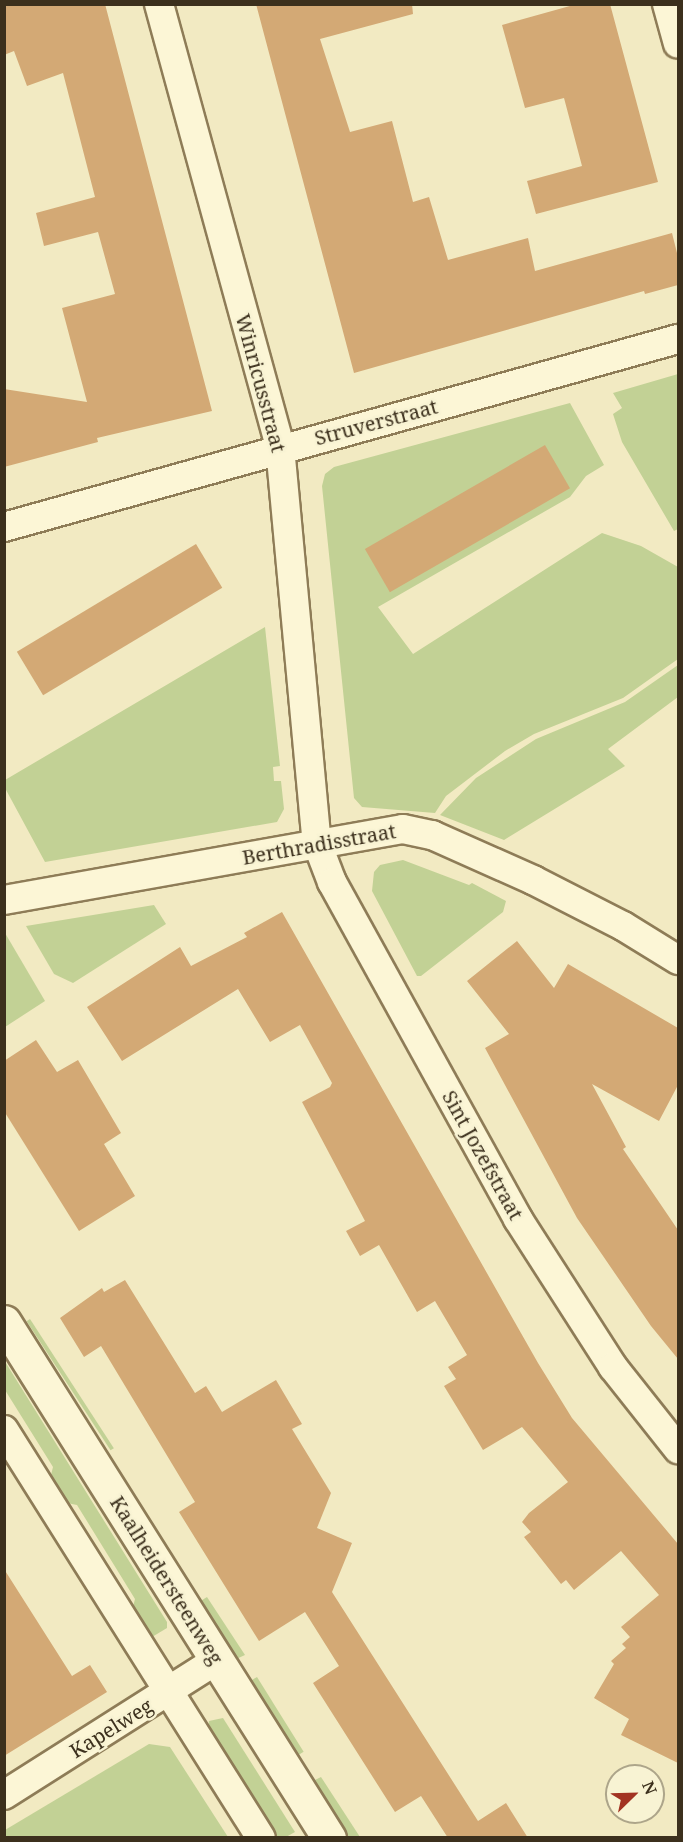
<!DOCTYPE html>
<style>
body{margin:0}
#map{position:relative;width:683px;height:1842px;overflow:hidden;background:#f2eac2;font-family:"Noto Serif",serif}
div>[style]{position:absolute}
.green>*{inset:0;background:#c2d195;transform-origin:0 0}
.building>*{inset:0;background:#d3a975;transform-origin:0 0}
.roads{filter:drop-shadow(2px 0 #8e7c57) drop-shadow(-2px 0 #8e7c57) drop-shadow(0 2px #8e7c57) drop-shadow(0 -2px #8e7c57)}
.minor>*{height:28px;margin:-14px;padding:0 14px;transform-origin:14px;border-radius:14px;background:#fcf6d6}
.tertiary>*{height:33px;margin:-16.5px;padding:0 16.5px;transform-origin:16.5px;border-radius:16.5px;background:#fcf6d6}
span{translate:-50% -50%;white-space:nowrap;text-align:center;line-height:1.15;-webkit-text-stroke:5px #f8f3d3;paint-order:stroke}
.street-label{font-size:20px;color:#3c301d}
.frame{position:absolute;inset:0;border:6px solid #3c301d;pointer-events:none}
.north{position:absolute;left:605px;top:1764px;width:60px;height:60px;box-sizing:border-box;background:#f8f3d3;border:2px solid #ada58a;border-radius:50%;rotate:67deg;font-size:16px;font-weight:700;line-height:24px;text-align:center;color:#3c301d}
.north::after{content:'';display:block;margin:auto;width:21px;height:27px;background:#a23322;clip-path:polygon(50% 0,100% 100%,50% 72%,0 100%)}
</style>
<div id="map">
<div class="green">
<div style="clip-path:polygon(678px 374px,678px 529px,674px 531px,622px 442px,613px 414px,622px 408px,613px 393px)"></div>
<div style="clip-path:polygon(570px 403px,604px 465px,586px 476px,570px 497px,378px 607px,413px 654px,602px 533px,641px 546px,678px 567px,678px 659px,623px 698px,534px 734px,505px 751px,446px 796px,435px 813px,362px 807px,354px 798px,322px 486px,325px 474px,334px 467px)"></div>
<div style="clip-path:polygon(265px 627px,280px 766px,273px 767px,274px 781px,281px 781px,284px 809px,277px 822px,45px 862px,5px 788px,5px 780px)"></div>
<div style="clip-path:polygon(678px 665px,678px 697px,608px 749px,625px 766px,504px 840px,440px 815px,476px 778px,536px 739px,625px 702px)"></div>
<div style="clip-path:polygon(403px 860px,469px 885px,472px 883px,506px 901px,503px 912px,421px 976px,417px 976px,372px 891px,374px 872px,380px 865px)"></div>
<div style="clip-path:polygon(154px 905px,166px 924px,73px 983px,54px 974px,26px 926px)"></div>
<div style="clip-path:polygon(5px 933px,45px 1001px,5px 1027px,4px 1027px)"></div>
<div style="left:30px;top:1319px;width:154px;height:4px;rotate:57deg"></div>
<div style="clip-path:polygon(4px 1360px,167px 1622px,167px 1628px,147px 1640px,130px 1618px,135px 1599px,77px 1505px,57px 1501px,48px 1487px,53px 1467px,5px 1390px)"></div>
<div style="clip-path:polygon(207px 1597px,245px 1655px,234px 1660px,199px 1602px)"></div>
<div style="left:257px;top:1677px;width:88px;height:11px;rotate:58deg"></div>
<div style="clip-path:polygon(223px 1718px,295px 1832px,286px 1837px,277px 1837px,208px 1728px,209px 1721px)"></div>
<div style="clip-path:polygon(149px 1744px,170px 1747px,228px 1837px,5px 1837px,5px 1830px)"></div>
<div style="clip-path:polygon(321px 1777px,360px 1837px,346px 1837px,311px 1782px)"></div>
</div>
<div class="building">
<div style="clip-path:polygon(4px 4px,105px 4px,212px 411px,97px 438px,98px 442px,4px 467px,4px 389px,87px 402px,62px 308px,115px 294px,98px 232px,44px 246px,36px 213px,95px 197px,63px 73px,27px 86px,14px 51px,4px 55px)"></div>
<div style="clip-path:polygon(256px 4px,412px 4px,413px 14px,320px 39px,350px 132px,392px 121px,413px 202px,429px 197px,448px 260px,528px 238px,535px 271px,672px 233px,678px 257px,678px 285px,645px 294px,644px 291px,354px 373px)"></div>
<div style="clip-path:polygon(577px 4px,610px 4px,658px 182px,536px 214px,527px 181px,582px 166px,564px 98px,525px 108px,502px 25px)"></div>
<div style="left:545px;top:445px;width:50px;height:208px;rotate:60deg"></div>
<div style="left:196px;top:544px;width:51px;height:209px;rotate:59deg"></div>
<div style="clip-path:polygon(282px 912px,538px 1363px,572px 1418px,678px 1544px,678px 1763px,621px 1735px,629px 1719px,594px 1698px,614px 1664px,611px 1661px,626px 1648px,622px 1644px,630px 1637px,621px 1627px,659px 1595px,621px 1551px,574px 1590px,566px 1580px,561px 1584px,524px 1537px,531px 1532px,522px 1522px,529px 1513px,568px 1482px,522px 1427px,483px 1450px,444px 1386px,456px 1379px,448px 1367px,467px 1355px,435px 1301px,417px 1312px,379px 1245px,360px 1256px,346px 1231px,365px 1221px,302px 1102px,330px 1087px,332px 1083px,300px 1025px,270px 1042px,238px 989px,122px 1061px,87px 1007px,180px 947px,191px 966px,247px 937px,244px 933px)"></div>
<div style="clip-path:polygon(517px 941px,554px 988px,568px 964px,678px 1028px,678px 1085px,659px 1121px,592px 1084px,626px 1147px,623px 1149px,678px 1230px,678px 1359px,651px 1326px,577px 1218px,485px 1048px,509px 1034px,467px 981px)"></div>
<div style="clip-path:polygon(36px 1040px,57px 1072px,78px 1060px,121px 1133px,104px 1144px,135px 1196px,79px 1231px,4px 1111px,4px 1061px)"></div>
<div style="clip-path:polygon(125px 1280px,195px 1393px,206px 1386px,222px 1412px,276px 1380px,302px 1424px,292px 1429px,331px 1493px,317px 1528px,352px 1543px,332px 1592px,478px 1821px,506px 1803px,528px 1838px,448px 1838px,421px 1796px,395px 1812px,313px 1683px,339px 1666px,305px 1612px,259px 1641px,179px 1512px,195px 1502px,101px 1346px,84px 1357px,60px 1318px,102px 1288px,104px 1292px)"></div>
<div style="clip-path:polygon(4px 1569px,72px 1676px,90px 1665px,107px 1692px,4px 1756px)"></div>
</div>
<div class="roads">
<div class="minor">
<div style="left:159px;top:4px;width:459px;rotate:74.7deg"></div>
<div style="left:280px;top:447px;width:398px;rotate:84.7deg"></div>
<div style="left:317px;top:843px;width:42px;rotate:69deg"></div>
<div style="left:332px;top:882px;width:385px;rotate:61.1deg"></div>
<div style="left:518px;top:1219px;width:176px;rotate:57.3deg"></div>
<div style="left:613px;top:1367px;width:105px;rotate:51.6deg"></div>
<div style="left:667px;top:4px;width:41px;rotate:74.6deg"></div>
<div style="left:4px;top:527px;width:700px;rotate:-15.59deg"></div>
<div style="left:4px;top:900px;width:405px;rotate:-10.1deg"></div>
<div style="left:403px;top:829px;width:30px;rotate:12deg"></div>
<div style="left:432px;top:835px;width:111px;rotate:24deg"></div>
<div style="left:533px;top:880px;width:101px;rotate:27.1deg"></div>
<div style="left:623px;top:926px;width:65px;rotate:31.7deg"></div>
<div style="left:4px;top:1430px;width:482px;rotate:57.8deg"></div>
<div style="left:4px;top:1795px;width:252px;rotate:-32.4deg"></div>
</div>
<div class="tertiary">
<div style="left:4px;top:1322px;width:610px;rotate:57.8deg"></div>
</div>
</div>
<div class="street-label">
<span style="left:261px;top:383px;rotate:75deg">Winricusstraat</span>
<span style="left:376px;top:422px;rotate:-15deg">Struverstraat</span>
<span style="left:319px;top:844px;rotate:-10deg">Berthradisstraat</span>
<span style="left:483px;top:1155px;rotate:61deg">Sint Jozefstraat</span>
<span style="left:167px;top:1580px;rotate:58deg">Kaalheidersteenweg</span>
<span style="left:111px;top:1728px;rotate:-32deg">Kapelweg</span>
</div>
<div class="frame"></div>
<div class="north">N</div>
</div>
